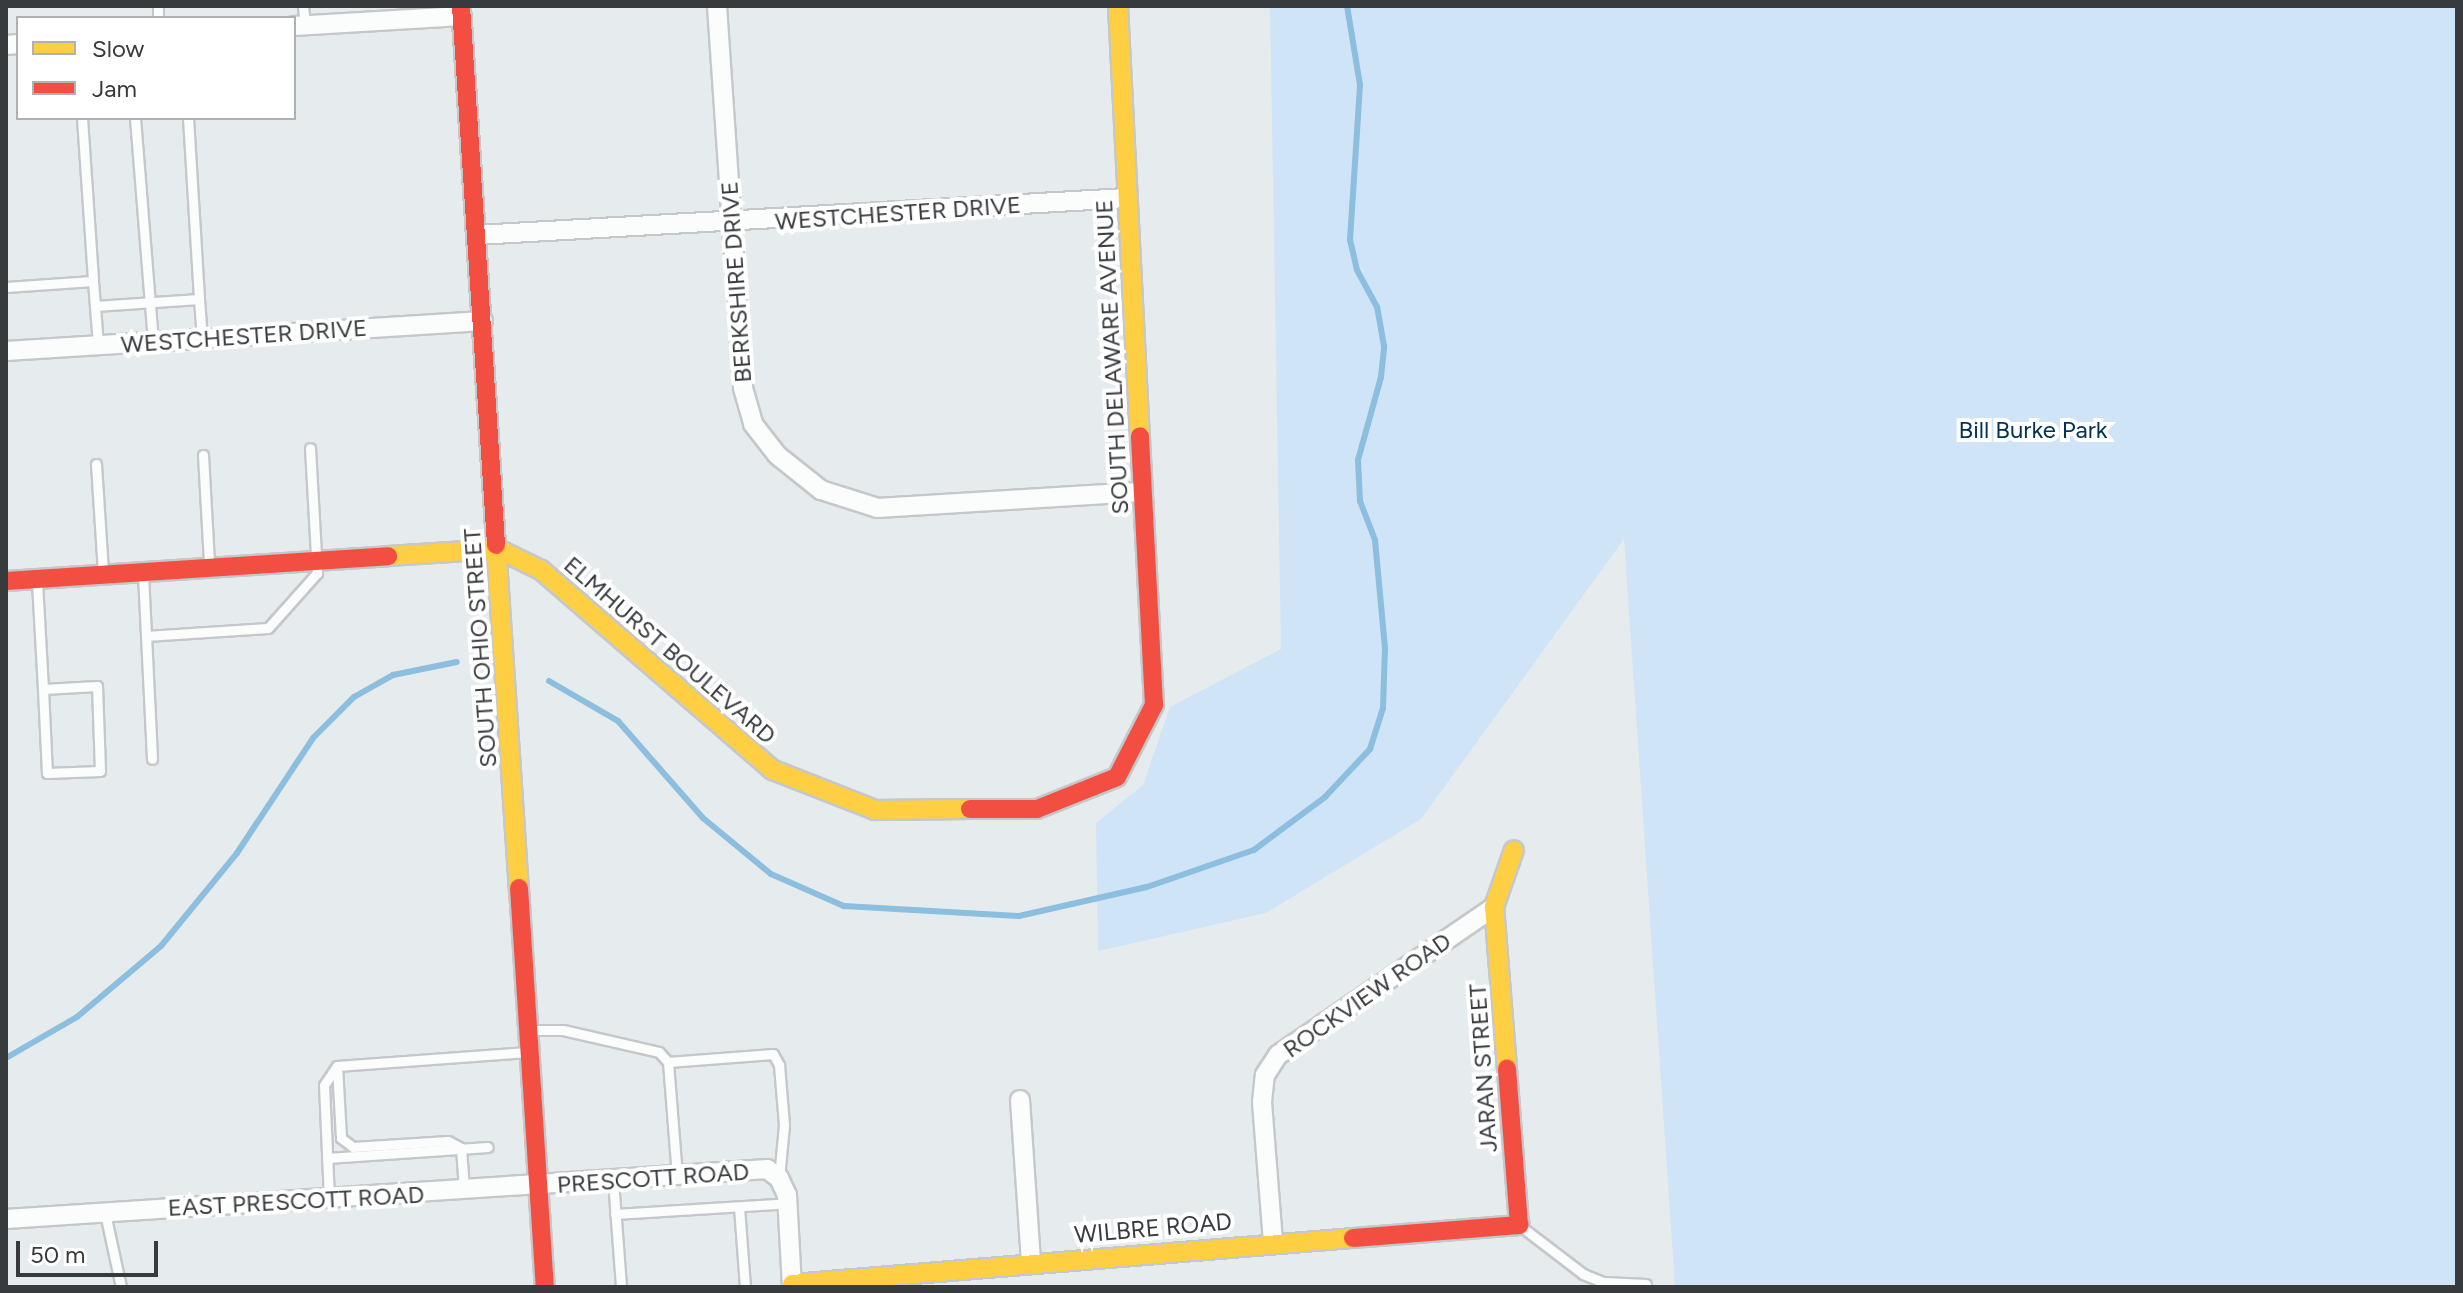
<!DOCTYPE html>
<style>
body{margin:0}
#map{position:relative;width:2463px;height:1293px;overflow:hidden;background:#e6ebee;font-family:Figtree,sans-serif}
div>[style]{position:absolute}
.green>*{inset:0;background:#cfe4f6}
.stream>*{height:6px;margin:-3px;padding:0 3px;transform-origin:3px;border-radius:3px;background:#8cbedf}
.roads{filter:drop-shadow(2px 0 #c5c8cb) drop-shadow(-2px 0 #c5c8cb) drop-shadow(0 2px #c5c8cb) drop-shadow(0 -2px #c5c8cb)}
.lane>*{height:9px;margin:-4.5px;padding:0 4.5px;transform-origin:4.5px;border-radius:4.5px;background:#fbfcfc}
.street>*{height:18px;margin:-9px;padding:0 9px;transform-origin:9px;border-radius:9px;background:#fbfcfc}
.slow>*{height:18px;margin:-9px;padding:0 9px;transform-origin:9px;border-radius:9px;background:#ffcf43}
.jam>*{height:18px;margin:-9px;padding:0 9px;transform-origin:9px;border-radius:9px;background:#f24e42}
span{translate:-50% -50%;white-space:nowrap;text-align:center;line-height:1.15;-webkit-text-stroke:8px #fff;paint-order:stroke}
.street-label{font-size:24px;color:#383b3e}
.park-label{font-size:24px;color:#013253}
.frame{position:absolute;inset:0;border:8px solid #383b3e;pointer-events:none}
.legend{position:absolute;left:16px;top:16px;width:280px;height:104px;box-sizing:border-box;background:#fff;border:2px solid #afb1b2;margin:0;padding:10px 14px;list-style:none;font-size:24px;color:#383b3e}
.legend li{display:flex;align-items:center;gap:16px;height:40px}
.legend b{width:40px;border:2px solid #afb1b2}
.scale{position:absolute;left:16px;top:1241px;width:142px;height:36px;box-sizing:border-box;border:4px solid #383b3e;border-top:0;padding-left:10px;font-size:24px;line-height:28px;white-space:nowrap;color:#383b3e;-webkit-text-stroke:6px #fff;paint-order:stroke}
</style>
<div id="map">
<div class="green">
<div style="clip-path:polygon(1270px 6px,2457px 6px,2457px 1287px,1675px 1287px,1624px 539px,1421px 819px,1266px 913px,1098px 951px,1096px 823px,1143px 785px,1170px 707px,1281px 649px)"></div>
</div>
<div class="stream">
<div style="left:549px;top:681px;width:80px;rotate:30.1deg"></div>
<div style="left:618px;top:721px;width:129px;rotate:48.8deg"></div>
<div style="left:703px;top:818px;width:88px;rotate:39.5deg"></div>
<div style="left:771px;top:874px;width:80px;rotate:23.7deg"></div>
<div style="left:844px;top:906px;width:175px;rotate:3.3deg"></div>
<div style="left:1019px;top:916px;width:131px;rotate:-12.8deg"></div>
<div style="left:1147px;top:887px;width:113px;rotate:-19.1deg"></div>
<div style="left:1254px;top:850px;width:89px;rotate:-36.7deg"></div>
<div style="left:1325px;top:797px;width:66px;rotate:-46.8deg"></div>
<div style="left:1370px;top:749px;width:43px;rotate:-72.4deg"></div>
<div style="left:1383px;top:708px;width:60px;rotate:-88.1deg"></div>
<div style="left:1385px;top:648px;width:108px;rotate:-95.3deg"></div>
<div style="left:1375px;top:540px;width:42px;rotate:-111deg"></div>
<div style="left:1360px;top:501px;width:41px;rotate:-92.8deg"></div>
<div style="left:1358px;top:460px;width:86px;rotate:-74.5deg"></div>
<div style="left:1381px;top:377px;width:31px;rotate:-84deg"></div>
<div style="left:1384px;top:346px;width:40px;rotate:-100deg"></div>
<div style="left:1377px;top:307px;width:42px;rotate:-118.4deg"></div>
<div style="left:1357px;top:270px;width:31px;rotate:-103deg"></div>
<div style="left:1350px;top:240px;width:155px;rotate:-86.3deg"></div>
<div style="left:1360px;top:85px;width:80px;rotate:-99.3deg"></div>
<div style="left:6px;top:1058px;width:82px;rotate:-30deg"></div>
<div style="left:77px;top:1017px;width:110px;rotate:-40.2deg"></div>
<div style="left:161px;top:946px;width:120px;rotate:-50.7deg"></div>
<div style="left:237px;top:853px;width:138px;rotate:-56.5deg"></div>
<div style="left:313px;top:738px;width:58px;rotate:-45deg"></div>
<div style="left:354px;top:697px;width:45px;rotate:-29.4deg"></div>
<div style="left:393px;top:675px;width:65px;rotate:-11.5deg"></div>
</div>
<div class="roads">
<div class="lane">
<div style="left:158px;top:6px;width:12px;rotate:90deg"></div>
<div style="left:303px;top:6px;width:20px;rotate:84deg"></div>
<div style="left:82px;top:118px;width:163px;rotate:86.1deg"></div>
<div style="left:135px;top:118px;width:225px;rotate:85.4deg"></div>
<div style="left:188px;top:118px;width:181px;rotate:86.5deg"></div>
<div style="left:6px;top:287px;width:87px;rotate:-3.9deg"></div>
<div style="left:93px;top:281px;width:64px;rotate:85.5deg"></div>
<div style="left:95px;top:306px;width:104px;rotate:-3.9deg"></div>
<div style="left:199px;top:299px;width:40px;rotate:85.7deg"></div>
<div style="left:203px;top:455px;width:109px;rotate:86.8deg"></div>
<div style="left:96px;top:464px;width:107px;rotate:86.3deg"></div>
<div style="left:143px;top:574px;width:185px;rotate:87.2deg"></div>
<div style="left:37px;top:582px;width:107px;rotate:86.8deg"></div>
<div style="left:43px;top:689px;width:84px;rotate:87.3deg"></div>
<div style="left:47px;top:773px;width:53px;rotate:-2.2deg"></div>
<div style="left:100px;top:771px;width:85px;rotate:-92deg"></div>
<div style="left:97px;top:686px;width:54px;rotate:176.8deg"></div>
<div style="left:146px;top:636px;width:122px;rotate:-3.8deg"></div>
<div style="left:268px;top:628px;width:74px;rotate:-48.3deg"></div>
<div style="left:317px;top:573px;width:125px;rotate:-93.2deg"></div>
<div style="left:529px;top:1030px;width:34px"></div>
<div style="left:563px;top:1030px;width:98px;rotate:12.9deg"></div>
<div style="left:659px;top:1052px;width:13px;rotate:48deg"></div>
<div style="left:668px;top:1062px;width:114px;rotate:85.5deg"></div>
<div style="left:668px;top:1062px;width:105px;rotate:-4.4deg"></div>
<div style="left:773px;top:1054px;width:13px;rotate:61deg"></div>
<div style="left:779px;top:1065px;width:60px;rotate:85.2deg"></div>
<div style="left:784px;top:1125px;width:53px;rotate:95.4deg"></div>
<div style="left:337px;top:1066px;width:72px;rotate:86.8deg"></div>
<div style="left:341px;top:1138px;width:15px;rotate:37deg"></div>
<div style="left:353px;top:1147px;width:95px;rotate:-3.6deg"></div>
<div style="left:448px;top:1141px;width:15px;rotate:28deg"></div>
<div style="left:461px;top:1148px;width:41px;rotate:85.8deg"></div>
<div style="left:327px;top:1158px;width:161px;rotate:-3.9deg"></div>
<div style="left:613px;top:1180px;width:107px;rotate:85.7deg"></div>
<div style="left:329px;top:1199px;width:114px;rotate:-92.5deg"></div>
<div style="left:324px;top:1085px;width:23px;rotate:-56deg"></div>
<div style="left:337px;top:1066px;width:191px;rotate:-4.2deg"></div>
<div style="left:739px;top:1207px;width:80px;rotate:85.7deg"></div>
<div style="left:105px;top:1213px;width:76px;rotate:77.8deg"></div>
<div style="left:615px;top:1214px;width:173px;rotate:-3.6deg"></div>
<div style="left:1519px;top:1225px;width:81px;rotate:37.4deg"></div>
<div style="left:1583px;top:1274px;width:22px;rotate:22deg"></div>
<div style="left:1603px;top:1282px;width:43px;rotate:2.7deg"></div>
</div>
<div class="street">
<div style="left:717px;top:6px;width:383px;rotate:86.1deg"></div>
<div style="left:743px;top:388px;width:37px;rotate:74deg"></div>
<div style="left:753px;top:424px;width:39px;rotate:52deg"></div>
<div style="left:777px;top:455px;width:56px;rotate:38.5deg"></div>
<div style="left:821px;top:490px;width:60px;rotate:17.5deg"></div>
<div style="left:878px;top:508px;width:265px;rotate:-3.5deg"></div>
<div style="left:294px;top:26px;width:168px;rotate:-3.4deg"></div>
<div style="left:6px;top:45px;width:12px;rotate:-5deg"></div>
<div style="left:477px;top:235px;width:651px;rotate:-3.26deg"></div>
<div style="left:6px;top:351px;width:478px;rotate:-3.6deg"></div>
<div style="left:1020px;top:1100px;width:162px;rotate:86.1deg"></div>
<div style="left:6px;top:1219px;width:763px;rotate:-3.76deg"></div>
<div style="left:767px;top:1169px;width:15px;rotate:37deg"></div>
<div style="left:779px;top:1178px;width:19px;rotate:65deg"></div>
<div style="left:787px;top:1195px;width:92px;rotate:86.9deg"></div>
<div style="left:1273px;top:1242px;width:140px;rotate:-94.5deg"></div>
<div style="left:1262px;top:1102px;width:27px;rotate:-84deg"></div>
<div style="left:1265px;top:1075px;width:24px;rotate:-57deg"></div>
<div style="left:1278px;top:1055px;width:262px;rotate:-34.4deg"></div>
</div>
<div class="slow">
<div style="left:1118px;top:6px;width:431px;rotate:87.1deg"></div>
<div style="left:496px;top:545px;width:344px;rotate:86.2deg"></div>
<div style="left:388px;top:556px;width:110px;rotate:-3.6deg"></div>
<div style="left:498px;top:549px;width:48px;rotate:26deg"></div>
<div style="left:541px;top:570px;width:306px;rotate:40.8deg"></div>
<div style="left:773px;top:770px;width:110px;rotate:21.4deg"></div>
<div style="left:875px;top:810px;width:95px;rotate:-0.6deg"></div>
<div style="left:1507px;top:1068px;width:162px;rotate:-94.6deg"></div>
<div style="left:1494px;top:907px;width:60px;rotate:-70.7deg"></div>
<div style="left:792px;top:1284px;width:563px;rotate:-4.69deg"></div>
</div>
<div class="jam">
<div style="left:461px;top:6px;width:540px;rotate:86.28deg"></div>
<div style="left:6px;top:581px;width:383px;rotate:-3.7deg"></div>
<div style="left:970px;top:809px;width:67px"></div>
<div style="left:1037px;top:809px;width:86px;rotate:-21.8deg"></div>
<div style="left:1117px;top:777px;width:81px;rotate:-62.8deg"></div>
<div style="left:1154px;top:705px;width:269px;rotate:-93deg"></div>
<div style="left:519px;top:888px;width:400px;rotate:86.3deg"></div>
<div style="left:1353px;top:1238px;width:167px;rotate:-4.5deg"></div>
<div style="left:1519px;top:1225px;width:157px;rotate:-94.4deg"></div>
</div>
</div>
<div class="street-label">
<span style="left:898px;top:213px;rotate:-4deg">WESTCHESTER DRIVE</span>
<span style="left:736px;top:282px;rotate:-94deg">BERKSHIRE DRIVE</span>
<span style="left:244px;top:336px;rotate:-4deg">WESTCHESTER DRIVE</span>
<span style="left:1112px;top:357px;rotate:-93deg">SOUTH DELAWARE AVENUE</span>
<span style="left:480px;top:648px;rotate:-94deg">SOUTH OHIO STREET</span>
<span style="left:670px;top:650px;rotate:41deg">ELMHURST BOULEVARD</span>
<span style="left:1367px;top:995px;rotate:-35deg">ROCKVIEW ROAD</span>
<span style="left:1483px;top:1068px;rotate:-94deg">JARAN STREET</span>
<span style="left:653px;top:1178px;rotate:-4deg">PRESCOTT ROAD</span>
<span style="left:296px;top:1201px;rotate:-3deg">EAST PRESCOTT ROAD</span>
<span style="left:1153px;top:1228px;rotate:-5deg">WILBRE ROAD</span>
</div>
<div class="park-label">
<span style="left:2033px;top:430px">Bill Burke Park</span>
</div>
<div class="frame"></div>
<ul class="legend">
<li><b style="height:10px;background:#ffcf43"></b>Slow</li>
<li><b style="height:10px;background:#f24e42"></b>Jam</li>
</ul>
<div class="scale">50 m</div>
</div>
